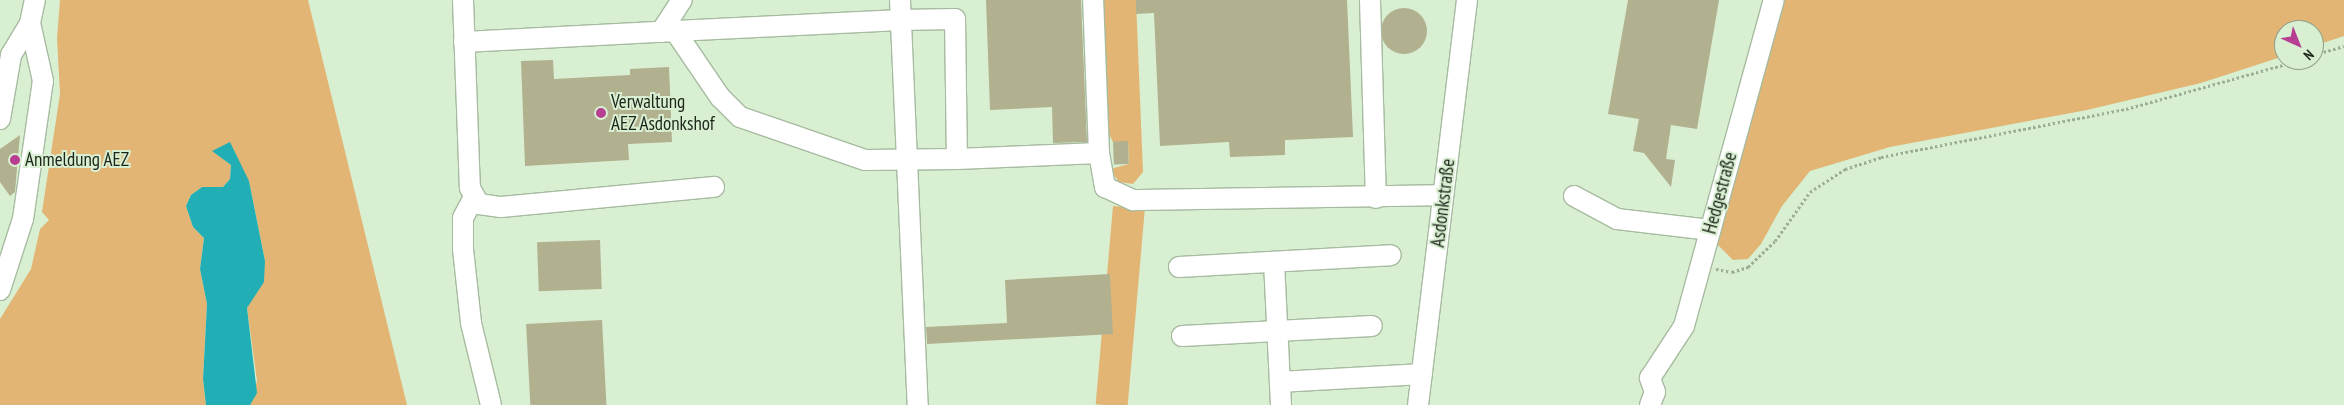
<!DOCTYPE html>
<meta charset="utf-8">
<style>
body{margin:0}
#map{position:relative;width:2344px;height:405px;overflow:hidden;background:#d9efd2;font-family:"PT Sans Narrow",sans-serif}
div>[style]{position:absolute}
.green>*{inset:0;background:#e2b575;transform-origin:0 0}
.water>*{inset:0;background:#22aeb5}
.building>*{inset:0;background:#b1b08f;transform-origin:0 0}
.round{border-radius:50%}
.path>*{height:3px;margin-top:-1.5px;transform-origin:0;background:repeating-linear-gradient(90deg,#9dae97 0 2.5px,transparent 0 5px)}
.roads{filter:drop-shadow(1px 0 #a6bba0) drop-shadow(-1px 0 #a6bba0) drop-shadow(0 1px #a6bba0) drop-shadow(0 -1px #a6bba0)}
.minor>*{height:20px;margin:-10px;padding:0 10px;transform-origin:10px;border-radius:10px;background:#fff}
.dots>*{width:14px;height:14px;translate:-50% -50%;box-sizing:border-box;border:2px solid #d9efd2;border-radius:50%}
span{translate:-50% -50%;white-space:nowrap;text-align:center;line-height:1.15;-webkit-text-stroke:4px #d9efd2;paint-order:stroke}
.poi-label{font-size:19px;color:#1d251a}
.left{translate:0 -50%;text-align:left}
.street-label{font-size:19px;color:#1d251a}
.north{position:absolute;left:2274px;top:20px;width:50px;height:50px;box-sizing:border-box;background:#d9efd2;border:1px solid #8e9e88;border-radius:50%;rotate:136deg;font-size:14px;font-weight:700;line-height:20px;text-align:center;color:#1d251a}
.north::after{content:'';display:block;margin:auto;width:18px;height:22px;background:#b73e91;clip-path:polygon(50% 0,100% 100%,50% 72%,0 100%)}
</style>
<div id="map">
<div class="green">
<div style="clip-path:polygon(60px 0,308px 0,407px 405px,250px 405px,257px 381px,247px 308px,265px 261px,249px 181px,224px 149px,213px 151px,231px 165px,230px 179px,223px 187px,202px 187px,191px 195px,186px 206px,193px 227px,204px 238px,200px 269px,207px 304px,203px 379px,206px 405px,0 405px,0 319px,31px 269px,40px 229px,49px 220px,42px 212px,60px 94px,57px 38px)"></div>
<div style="clip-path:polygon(1101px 0,1136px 0,1143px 172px,1133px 184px,1119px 182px,1110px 169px,1129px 164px,1128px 142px,1113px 142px,1109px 134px)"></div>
<div style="clip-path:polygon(1783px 0,2344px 0,2344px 36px,2314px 46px,2314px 30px,2284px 30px,2284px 56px,2201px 83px,2087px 110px,1890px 147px,1810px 171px,1782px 206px,1761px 244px,1748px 259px,1733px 260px,1716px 243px)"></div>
<div style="left:1113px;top:206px;width:32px;height:199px;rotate:5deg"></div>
</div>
<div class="water">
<div style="clip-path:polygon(230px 142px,249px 181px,265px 261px,264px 282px,247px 308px,257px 393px,250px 405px,206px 405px,203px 379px,207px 304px,200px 269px,204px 238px,193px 227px,186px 206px,191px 195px,202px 187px,223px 187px,230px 179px,231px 165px,212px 151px)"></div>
</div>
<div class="building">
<div style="clip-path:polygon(986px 0,1081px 0,1087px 142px,1053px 143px,1052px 107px,990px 110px)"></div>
<div style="clip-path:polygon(1136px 0,1347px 0,1353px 137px,1285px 140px,1285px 155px,1230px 157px,1229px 142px,1160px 146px,1154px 13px,1136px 14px)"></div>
<div style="clip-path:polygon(1628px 0,1719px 0,1697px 129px,1671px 125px,1666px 159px,1675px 160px,1671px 187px,1644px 153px,1633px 151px,1639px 119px,1608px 114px)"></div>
<div class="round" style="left:1381px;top:8px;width:46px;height:46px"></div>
<div style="clip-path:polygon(553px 60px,554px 79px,630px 75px,630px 69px,669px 67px,672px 142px,628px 144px,629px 160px,525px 166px,521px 61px)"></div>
<div style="clip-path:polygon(20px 135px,15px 192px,10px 196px,0 182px,0 149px)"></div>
<div style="left:1128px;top:141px;width:23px;height:15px;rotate:88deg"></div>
<div style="left:600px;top:240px;width:49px;height:63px;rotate:88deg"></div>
<div style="clip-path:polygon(1110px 274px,1113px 334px,927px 344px,926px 327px,1007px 323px,1005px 280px)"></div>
<div style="left:602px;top:320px;width:85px;height:76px;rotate:87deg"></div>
</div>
<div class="path">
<div style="left:2314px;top:55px;width:31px;rotate:-17deg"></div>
<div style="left:1716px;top:269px;width:16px;rotate:11deg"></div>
<div style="left:1732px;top:272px;width:17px;rotate:-17deg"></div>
<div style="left:1748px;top:267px;width:37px;rotate:-44deg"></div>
<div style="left:1775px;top:241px;width:60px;rotate:-54.5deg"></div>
<div style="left:1810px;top:192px;width:42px;rotate:-33.3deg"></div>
<div style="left:1845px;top:169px;width:38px;rotate:-18deg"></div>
<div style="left:1881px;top:157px;width:250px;rotate:-11.1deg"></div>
<div style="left:2126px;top:109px;width:181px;rotate:-15.7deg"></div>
</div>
<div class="roads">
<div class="minor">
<div style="left:463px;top:0;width:188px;rotate:87.9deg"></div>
<div style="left:470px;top:188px;width:18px;rotate:61deg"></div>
<div style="left:479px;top:204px;width:22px;rotate:8deg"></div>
<div style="left:501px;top:207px;width:214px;rotate:-5.4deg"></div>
<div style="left:900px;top:0;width:405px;rotate:87.5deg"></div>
<div style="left:1370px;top:0;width:198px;rotate:88.3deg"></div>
<div style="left:661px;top:32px;width:38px;rotate:-57deg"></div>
<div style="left:464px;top:42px;width:211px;rotate:-3deg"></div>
<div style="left:675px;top:31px;width:226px;rotate:-2.8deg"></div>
<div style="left:901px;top:20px;width:54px;rotate:-1.1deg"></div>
<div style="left:955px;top:19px;width:140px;rotate:89.2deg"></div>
<div style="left:957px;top:159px;width:92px;rotate:179.4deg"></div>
<div style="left:865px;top:160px;width:132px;rotate:-161deg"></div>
<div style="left:740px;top:117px;width:28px;rotate:-135deg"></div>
<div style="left:720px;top:97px;width:80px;rotate:-124.3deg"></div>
<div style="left:0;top:119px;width:65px;rotate:-80.2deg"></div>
<div style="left:11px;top:55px;width:37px;rotate:-59deg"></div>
<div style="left:30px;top:23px;width:24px;rotate:-78deg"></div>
<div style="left:1099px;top:153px;width:35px;rotate:80deg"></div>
<div style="left:1105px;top:187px;width:31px;rotate:25deg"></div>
<div style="left:1133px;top:200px;width:310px;rotate:-0.9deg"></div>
<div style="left:957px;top:159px;width:142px;rotate:-2.4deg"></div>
<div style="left:1099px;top:153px;width:153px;rotate:-92.2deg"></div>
<div style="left:1574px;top:196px;width:49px;rotate:28.1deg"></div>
<div style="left:1617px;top:219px;width:94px;rotate:6.7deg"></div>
<div style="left:473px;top:199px;width:21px;rotate:118deg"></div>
<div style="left:463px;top:218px;width:31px;rotate:90deg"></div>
<div style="left:463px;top:249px;width:74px;rotate:83.8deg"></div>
<div style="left:471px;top:323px;width:84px;rotate:76.3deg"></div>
<div style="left:1274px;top:262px;width:143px;rotate:87.2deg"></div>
<div style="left:1179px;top:267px;width:212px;rotate:-3.2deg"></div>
<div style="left:0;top:290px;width:75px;rotate:-72.1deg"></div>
<div style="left:23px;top:219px;width:139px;rotate:-81.8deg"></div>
<div style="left:43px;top:81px;width:59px;rotate:-102.6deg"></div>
<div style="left:1182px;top:336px;width:190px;rotate:-3deg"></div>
<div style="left:1280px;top:382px;width:142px;rotate:-3.2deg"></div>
<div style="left:1418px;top:405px;width:408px;rotate:-83.1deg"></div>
<div style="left:1650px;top:405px;width:14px;rotate:-69deg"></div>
<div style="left:1655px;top:392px;width:15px;rotate:-110deg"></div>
<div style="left:1650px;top:378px;width:62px;rotate:-56.8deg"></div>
<div style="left:1684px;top:326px;width:338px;rotate:-74.6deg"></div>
</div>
</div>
<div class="dots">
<div style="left:601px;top:113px;background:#b73e91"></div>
<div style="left:15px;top:160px;background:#b73e91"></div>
</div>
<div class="poi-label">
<span class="left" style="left:611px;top:113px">Verwaltung<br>AEZ Asdonkshof</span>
<span class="left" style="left:25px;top:160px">Anmeldung AEZ</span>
</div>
<div class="street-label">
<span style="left:1720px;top:193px;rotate:-75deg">Hedgestraße</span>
<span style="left:1443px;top:203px;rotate:-83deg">Asdonkstraße</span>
</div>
<div class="north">N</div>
</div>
